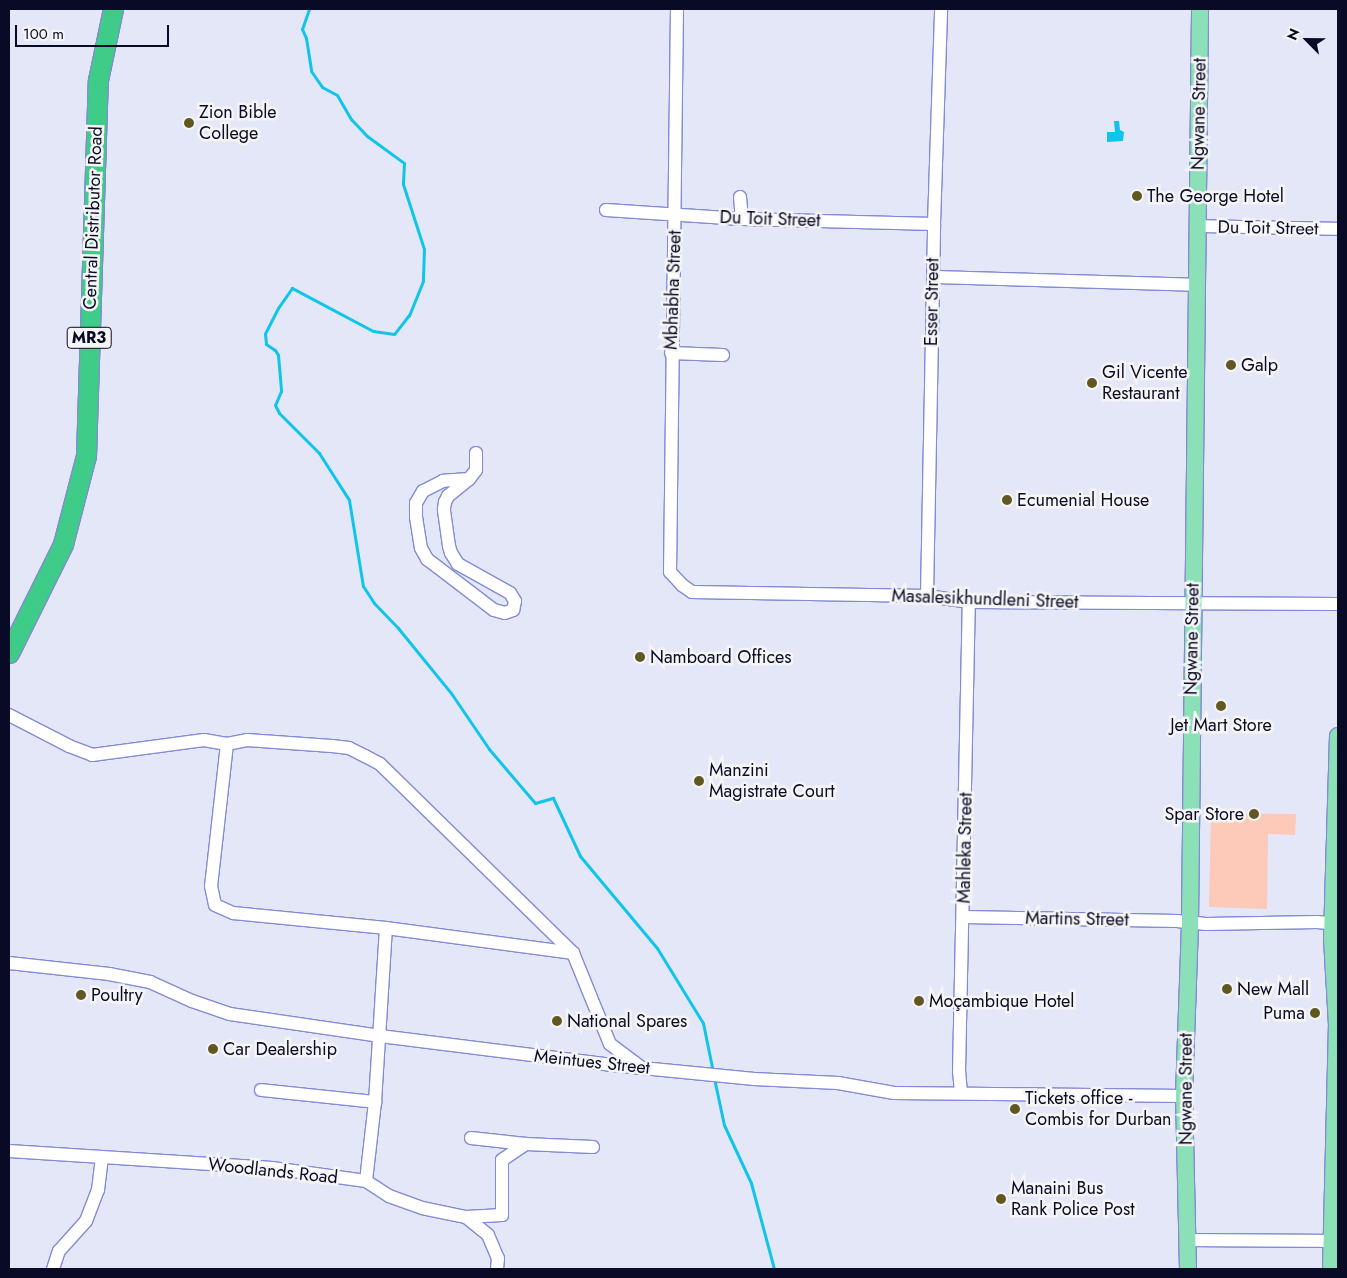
<!DOCTYPE html>
<meta charset="utf-8">
<style>
body{margin:0}
#map{position:relative;width:1347px;height:1278px;overflow:hidden;background:#e4e7f7;font-family:Jost,sans-serif}
div>[style]{position:absolute}
.green>*{inset:0;background:#fdc9b9}
.water>*{inset:0;background:#10c5e9}
.stream>*{height:3px;margin:-1.5px;padding:0 1.5px;transform-origin:1.5px;border-radius:1.5px;background:#10c5e9}
.roads{filter:drop-shadow(1px 0 #828bd4) drop-shadow(-1px 0 #828bd4) drop-shadow(0 1px #828bd4) drop-shadow(0 -1px #828bd4)}
.minor>*{height:12px;margin:-6px;padding:0 6px;transform-origin:6px;border-radius:6px;background:#fff}
.major>*{height:16px;margin:-8px;padding:0 8px;transform-origin:8px;border-radius:8px;background:#8be0b8}
.highway>*{height:19px;margin:-9.5px;padding:0 9.5px;transform-origin:9.5px;border-radius:9.5px;background:#3ecc88}
.dots>*{width:14px;height:14px;translate:-50% -50%;box-sizing:border-box;border:2px solid #f5f5f5;border-radius:50%}
span{translate:-50% -50%;white-space:nowrap;text-align:center;line-height:1.15;-webkit-text-stroke:5px #f5f5f5;paint-order:stroke}
.shield-label span{padding:1px 4px;background:#f5f5f5;border:1px solid;border-radius:4px;-webkit-text-stroke-width:0}
.shield-label{font-size:16px;color:#090a25;font-weight:700}
.poi-label{font-size:18px;color:#090a25}
.left{translate:0 -50%;text-align:left}
.right{translate:-100% -50%;text-align:right}
.street-label{font-size:18px;color:#090a25}
.frame{position:absolute;inset:0;border:10px solid #090a25;pointer-events:none}
.north{position:absolute;left:1282px;top:15px;width:50px;height:50px;-webkit-text-stroke:4px #f5f5f5;paint-order:stroke;rotate:293deg;font-size:14px;font-weight:700;line-height:20px;text-align:center;color:#090a25}
.north::after{content:'';display:block;margin:auto;width:18px;height:22px;background:#090a25;clip-path:polygon(50% 0,100% 100%,50% 72%,0 100%)}
.scale{position:absolute;left:15px;top:25px;width:154px;height:22px;box-sizing:border-box;border:2px solid #090a25;border-top:0;padding-left:6px;font-size:15px;line-height:18px;white-space:nowrap;color:#090a25;-webkit-text-stroke:4px #f5f5f5;paint-order:stroke}
</style>
<div id="map">
<div class="green">
<div style="clip-path:polygon(1211px 813px,1296px 814px,1295px 835px,1268px 834px,1267px 909px,1209px 907px)"></div>
</div>
<div class="water">
<div style="clip-path:polygon(1114px 121px,1119px 121px,1120px 130px,1124px 132px,1123px 141px,1107px 142px,1107px 132px,1115px 132px)"></div>
</div>
<div class="stream">
<div style="left:309px;top:9px;width:21px;rotate:109deg"></div>
<div style="left:302px;top:29px;width:10px;rotate:66deg"></div>
<div style="left:306px;top:38px;width:33px;rotate:81deg"></div>
<div style="left:311px;top:71px;width:19px;rotate:55deg"></div>
<div style="left:322px;top:87px;width:17px;rotate:28deg"></div>
<div style="left:337px;top:95px;width:28px;rotate:60deg"></div>
<div style="left:351px;top:119px;width:23px;rotate:47deg"></div>
<div style="left:367px;top:136px;width:46px;rotate:36.1deg"></div>
<div style="left:404px;top:163px;width:21px;rotate:93deg"></div>
<div style="left:403px;top:184px;width:68px;rotate:72.1deg"></div>
<div style="left:424px;top:249px;width:32px;rotate:92deg"></div>
<div style="left:423px;top:281px;width:37px;rotate:112deg"></div>
<div style="left:409px;top:315px;width:24px;rotate:128deg"></div>
<div style="left:394px;top:334px;width:21px;rotate:-172deg"></div>
<div style="left:373px;top:331px;width:92px;rotate:-152deg"></div>
<div style="left:292px;top:288px;width:24px;rotate:125deg"></div>
<div style="left:278px;top:308px;width:29px;rotate:117deg"></div>
<div style="left:265px;top:334px;width:10px;rotate:84deg"></div>
<div style="left:266px;top:344px;width:11px;rotate:34deg"></div>
<div style="left:275px;top:350px;width:6px;rotate:59deg"></div>
<div style="left:278px;top:355px;width:36px;rotate:85deg"></div>
<div style="left:281px;top:391px;width:15px;rotate:113deg"></div>
<div style="left:275px;top:405px;width:9px;rotate:63deg"></div>
<div style="left:279px;top:413px;width:57px;rotate:45deg"></div>
<div style="left:319px;top:453px;width:56px;rotate:57.4deg"></div>
<div style="left:349px;top:500px;width:87px;rotate:80.8deg"></div>
<div style="left:363px;top:586px;width:20px;rotate:57deg"></div>
<div style="left:374px;top:603px;width:35px;rotate:46deg"></div>
<div style="left:398px;top:628px;width:84px;rotate:50.8deg"></div>
<div style="left:451px;top:693px;width:68px;rotate:55.8deg"></div>
<div style="left:489px;top:749px;width:71px;rotate:49.6deg"></div>
<div style="left:535px;top:803px;width:19px;rotate:-16deg"></div>
<div style="left:553px;top:798px;width:64px;rotate:65deg"></div>
<div style="left:580px;top:856px;width:120px;rotate:50.1deg"></div>
<div style="left:657px;top:948px;width:88px;rotate:58.5deg"></div>
<div style="left:703px;top:1023px;width:50px;rotate:78.5deg"></div>
<div style="left:714px;top:1078px;width:48px;rotate:78deg"></div>
<div style="left:724px;top:1125px;width:64px;rotate:65deg"></div>
<div style="left:751px;top:1183px;width:89px;rotate:75deg"></div>
</div>
<div class="roads">
<div class="minor">
<div style="left:677px;top:9px;width:563px;rotate:90.71deg"></div>
<div style="left:670px;top:572px;width:18px;rotate:47deg"></div>
<div style="left:682px;top:585px;width:12px;rotate:35deg"></div>
<div style="left:692px;top:592px;width:235px;rotate:1deg"></div>
<div style="left:927px;top:596px;width:42px;rotate:8.1deg"></div>
<div style="left:969px;top:602px;width:369px;rotate:0.3deg"></div>
<div style="left:740px;top:197px;width:22px;rotate:85deg"></div>
<div style="left:606px;top:210px;width:136px;rotate:3.8deg"></div>
<div style="left:742px;top:219px;width:192px;rotate:1.5deg"></div>
<div style="left:1197px;top:226px;width:141px;rotate:1.2deg"></div>
<div style="left:933px;top:277px;width:263px;rotate:1.7deg"></div>
<div style="left:671px;top:353px;width:52px;rotate:2.2deg"></div>
<div style="left:469px;top:479px;width:26px;rotate:176deg"></div>
<div style="left:443px;top:481px;width:22px;rotate:153deg"></div>
<div style="left:423px;top:491px;width:14px;rotate:120deg"></div>
<div style="left:416px;top:503px;width:14px;rotate:90deg"></div>
<div style="left:416px;top:517px;width:31px;rotate:81deg"></div>
<div style="left:421px;top:548px;width:13px;rotate:61deg"></div>
<div style="left:427px;top:559px;width:84px;rotate:37.3deg"></div>
<div style="left:494px;top:610px;width:11px;rotate:15deg"></div>
<div style="left:505px;top:613px;width:9px;rotate:-21deg"></div>
<div style="left:513px;top:610px;width:9px;rotate:-77deg"></div>
<div style="left:515px;top:601px;width:9px;rotate:-122deg"></div>
<div style="left:510px;top:593px;width:60px;rotate:-150.9deg"></div>
<div style="left:458px;top:564px;width:13px;rotate:-122deg"></div>
<div style="left:451px;top:553px;width:7px;rotate:-106deg"></div>
<div style="left:449px;top:546px;width:37px;rotate:-98deg"></div>
<div style="left:444px;top:509px;width:7px;rotate:-82deg"></div>
<div style="left:445px;top:502px;width:7px;rotate:-63deg"></div>
<div style="left:448px;top:496px;width:27px;rotate:-39deg"></div>
<div style="left:469px;top:479px;width:11px;rotate:-52deg"></div>
<div style="left:476px;top:470px;width:17px;rotate:-90deg"></div>
<div style="left:927px;top:596px;width:372px;rotate:-88.9deg"></div>
<div style="left:934px;top:224px;width:215px;rotate:-88.1deg"></div>
<div style="left:9px;top:715px;width:68px;rotate:27.3deg"></div>
<div style="left:69px;top:746px;width:25px;rotate:21deg"></div>
<div style="left:92px;top:755px;width:113px;rotate:-7.6deg"></div>
<div style="left:204px;top:740px;width:23px;rotate:10deg"></div>
<div style="left:227px;top:744px;width:20px;rotate:-11deg"></div>
<div style="left:247px;top:740px;width:85px;rotate:4deg"></div>
<div style="left:332px;top:746px;width:17px;rotate:7deg"></div>
<div style="left:349px;top:748px;width:18px;rotate:27deg"></div>
<div style="left:365px;top:756px;width:17px;rotate:28deg"></div>
<div style="left:380px;top:764px;width:270px;rotate:44.4deg"></div>
<div style="left:573px;top:953px;width:98px;rotate:67.9deg"></div>
<div style="left:610px;top:1044px;width:38px;rotate:37deg"></div>
<div style="left:227px;top:744px;width:143px;rotate:96.4deg"></div>
<div style="left:211px;top:886px;width:19px;rotate:78deg"></div>
<div style="left:215px;top:905px;width:20px;rotate:24deg"></div>
<div style="left:233px;top:913px;width:154px;rotate:5.6deg"></div>
<div style="left:386px;top:928px;width:189px;rotate:7.6deg"></div>
<div style="left:964px;top:917px;width:213px;rotate:1.1deg"></div>
<div style="left:1177px;top:921px;width:29px;rotate:6deg"></div>
<div style="left:1206px;top:924px;width:111px;rotate:-1deg"></div>
<div style="left:1317px;top:922px;width:21px;rotate:5deg"></div>
<div style="left:9px;top:963px;width:101px;rotate:6.3deg"></div>
<div style="left:109px;top:974px;width:42px;rotate:11deg"></div>
<div style="left:150px;top:982px;width:46px;rotate:24.3deg"></div>
<div style="left:192px;top:1001px;width:40px;rotate:18.9deg"></div>
<div style="left:230px;top:1014px;width:152px;rotate:8.3deg"></div>
<div style="left:380px;top:1036px;width:234px;rotate:7.1deg"></div>
<div style="left:612px;top:1065px;width:143px;rotate:5.6deg"></div>
<div style="left:754px;top:1079px;width:84px;rotate:2.7deg"></div>
<div style="left:838px;top:1083px;width:57px;rotate:10.1deg"></div>
<div style="left:894px;top:1093px;width:290px;rotate:0.6deg"></div>
<div style="left:261px;top:1090px;width:115px;rotate:6deg"></div>
<div style="left:961px;top:1093px;width:21px;rotate:-95deg"></div>
<div style="left:959px;top:1072px;width:470px;rotate:-88.8deg"></div>
<div style="left:471px;top:1138px;width:55px;rotate:6.2deg"></div>
<div style="left:526px;top:1144px;width:67px;rotate:2.6deg"></div>
<div style="left:9px;top:1151px;width:264px;rotate:3.7deg"></div>
<div style="left:272px;top:1168px;width:95px;rotate:7.9deg"></div>
<div style="left:366px;top:1181px;width:27px;rotate:33deg"></div>
<div style="left:389px;top:1196px;width:35px;rotate:20deg"></div>
<div style="left:422px;top:1208px;width:45px;rotate:11.6deg"></div>
<div style="left:466px;top:1217px;width:28px;rotate:39deg"></div>
<div style="left:488px;top:1235px;width:25px;rotate:67deg"></div>
<div style="left:498px;top:1258px;width:11px;rotate:95deg"></div>
<div style="left:366px;top:1181px;width:80px;rotate:-83.5deg"></div>
<div style="left:375px;top:1102px;width:174px;rotate:-86.4deg"></div>
<div style="left:466px;top:1217px;width:36px;rotate:-3deg"></div>
<div style="left:502px;top:1215px;width:55px;rotate:-90deg"></div>
<div style="left:502px;top:1160px;width:29px;rotate:-34deg"></div>
<div style="left:1187px;top:1240px;width:151px;rotate:0.4deg"></div>
<div style="left:53px;top:1269px;width:19px;rotate:-72deg"></div>
<div style="left:59px;top:1251px;width:40px;rotate:-48deg"></div>
<div style="left:86px;top:1221px;width:33px;rotate:-69deg"></div>
<div style="left:98px;top:1190px;width:33px;rotate:-83deg"></div>
</div>
<div class="major">
<div style="left:1188px;top:1269px;width:173px;rotate:-91.3deg"></div>
<div style="left:1184px;top:1096px;width:174px;rotate:-88deg"></div>
<div style="left:1190px;top:922px;width:913px;rotate:-89.37deg"></div>
<div style="left:1331px;top:1269px;width:244px;rotate:-88.6deg"></div>
<div style="left:1337px;top:1025px;width:87px;rotate:-93.3deg"></div>
<div style="left:1332px;top:938px;width:202px;rotate:-88.3deg"></div>
</div>
<div class="highway">
<div style="left:9px;top:653px;width:122px;rotate:-63.6deg"></div>
<div style="left:63px;top:544px;width:91px;rotate:-75.4deg"></div>
<div style="left:86px;top:456px;width:376px;rotate:-88.2deg"></div>
<div style="left:98px;top:80px;width:73px;rotate:-78.1deg"></div>
</div>
</div>
<div class="dots">
<div style="left:189px;top:123px;background:#615723"></div>
<div style="left:1137px;top:196px;background:#615723"></div>
<div style="left:1231px;top:365px;background:#615723"></div>
<div style="left:1092px;top:383px;background:#615723"></div>
<div style="left:1007px;top:500px;background:#615723"></div>
<div style="left:640px;top:657px;background:#615723"></div>
<div style="left:1221px;top:706px;background:#615723"></div>
<div style="left:699px;top:781px;background:#615723"></div>
<div style="left:1254px;top:814px;background:#615723"></div>
<div style="left:1227px;top:989px;background:#615723"></div>
<div style="left:81px;top:995px;background:#615723"></div>
<div style="left:919px;top:1001px;background:#615723"></div>
<div style="left:1315px;top:1013px;background:#615723"></div>
<div style="left:557px;top:1021px;background:#615723"></div>
<div style="left:213px;top:1049px;background:#615723"></div>
<div style="left:1015px;top:1109px;background:#615723"></div>
<div style="left:1001px;top:1199px;background:#615723"></div>
</div>
<div class="shield-label">
<span style="left:89px;top:338px">MR3</span>
</div>
<div class="poi-label">
<span class="left" style="left:199px;top:123px">Zion Bible<br>College</span>
<span class="left" style="left:1147px;top:196px">The George Hotel</span>
<span class="left" style="left:1241px;top:365px">Galp</span>
<span class="left" style="left:1102px;top:383px">Gil Vicente<br>Restaurant</span>
<span class="left" style="left:1017px;top:500px">Ecumenial House</span>
<span class="left" style="left:650px;top:657px">Namboard Offices</span>
<span style="left:1221px;top:725px">Jet Mart Store</span>
<span class="left" style="left:709px;top:781px">Manzini<br>Magistrate Court</span>
<span class="right" style="left:1244px;top:814px">Spar Store</span>
<span class="left" style="left:1237px;top:989px">New Mall</span>
<span class="left" style="left:91px;top:995px">Poultry</span>
<span class="left" style="left:929px;top:1001px">Moçambique Hotel</span>
<span class="right" style="left:1305px;top:1013px">Puma</span>
<span class="left" style="left:567px;top:1021px">National Spares</span>
<span class="left" style="left:223px;top:1049px">Car Dealership</span>
<span class="left" style="left:1025px;top:1109px">Tickets office -<br>Combis for Durban</span>
<span class="left" style="left:1011px;top:1199px">Manaini Bus<br>Rank Police Post</span>
</div>
<div class="street-label">
<span style="left:1199px;top:114px;rotate:-89deg">Ngwane Street</span>
<span style="left:93px;top:218px;rotate:-88deg">Central Distributor Road</span>
<span style="left:770px;top:219px;rotate:2deg">Du Toit Street</span>
<span style="left:1268px;top:228px;rotate:1deg">Du Toit Street</span>
<span style="left:673px;top:290px;rotate:-88deg">Mbhabha Street</span>
<span style="left:932px;top:302px;rotate:-89deg">Esser Street</span>
<span style="left:985px;top:599px;rotate:2deg">Masalesikhundleni Street</span>
<span style="left:1192px;top:639px;rotate:-89deg">Ngwane Street</span>
<span style="left:965px;top:848px;rotate:-89deg">Mahleka Street</span>
<span style="left:1077px;top:919px;rotate:1deg">Martins Street</span>
<span style="left:592px;top:1062px;rotate:6deg">Meintues Street</span>
<span style="left:1186px;top:1089px;rotate:-90deg">Ngwane Street</span>
<span style="left:273px;top:1171px;rotate:6deg">Woodlands Road</span>
</div>
<div class="frame"></div>
<div class="north">N</div>
<div class="scale">100 m</div>
</div>
